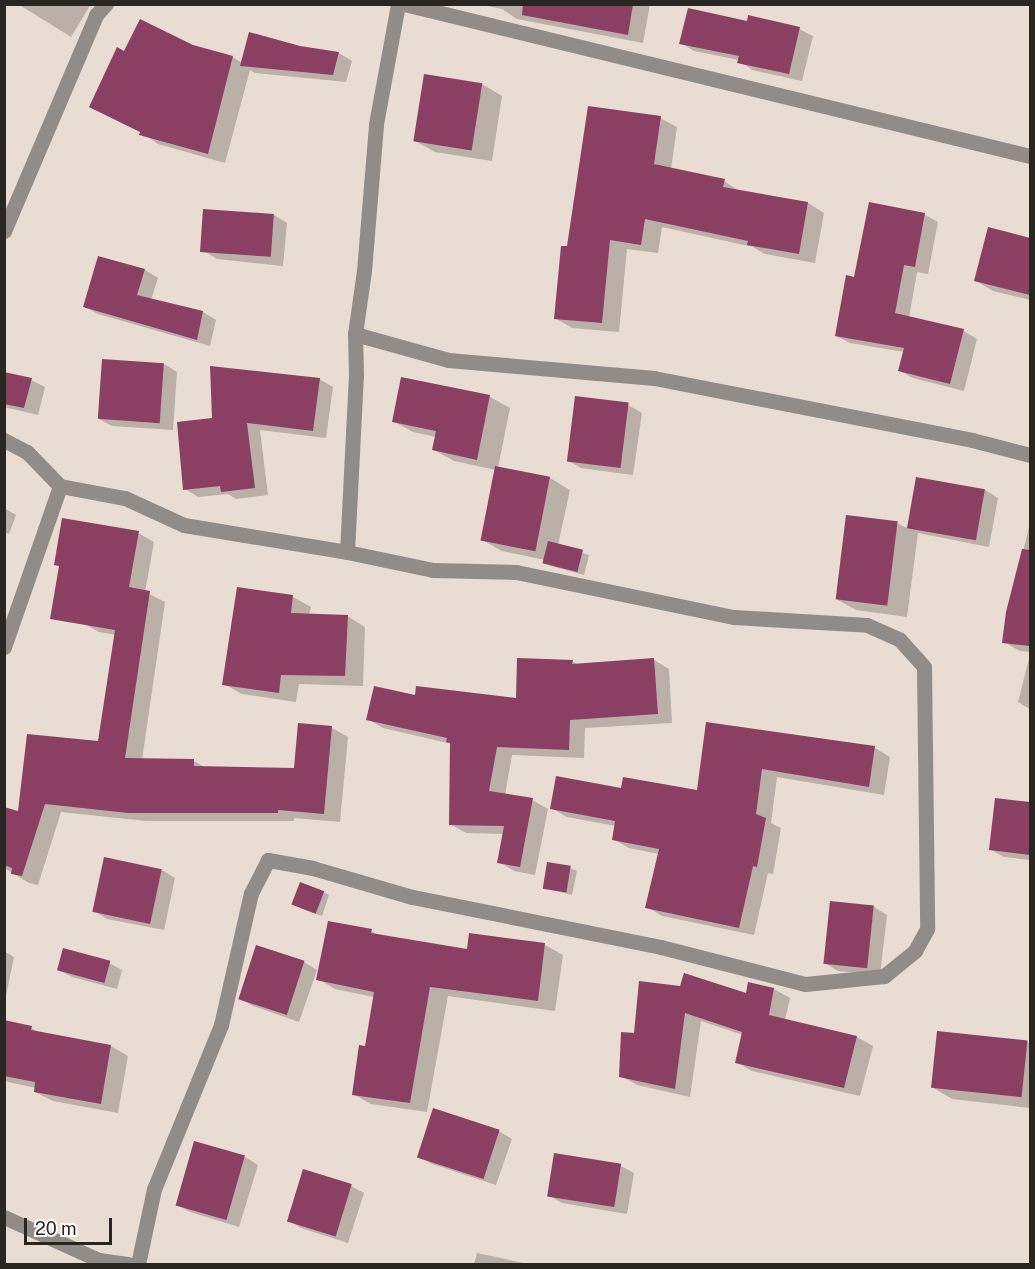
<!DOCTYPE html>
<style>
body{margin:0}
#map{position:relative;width:1035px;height:1269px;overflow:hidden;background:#e9dcd3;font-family:"Public Sans",sans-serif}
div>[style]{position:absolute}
.shadow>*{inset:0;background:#0003}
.building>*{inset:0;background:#8a3f63;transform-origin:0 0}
.minor>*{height:15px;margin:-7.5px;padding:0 7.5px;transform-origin:7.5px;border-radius:7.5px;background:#928c89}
span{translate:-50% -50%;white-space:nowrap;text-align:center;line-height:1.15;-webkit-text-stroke:6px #fff;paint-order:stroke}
.frame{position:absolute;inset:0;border:6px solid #292521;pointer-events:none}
.scale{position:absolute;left:24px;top:1218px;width:88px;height:27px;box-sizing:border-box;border:3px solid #292521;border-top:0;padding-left:8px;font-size:18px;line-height:21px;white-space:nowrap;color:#292521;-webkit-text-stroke:4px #fff;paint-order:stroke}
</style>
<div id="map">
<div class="shadow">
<div style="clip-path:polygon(18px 4px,91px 4px,71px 37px)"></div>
<div style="clip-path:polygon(478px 4px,650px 4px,643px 43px,517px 19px,502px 9px)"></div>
<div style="clip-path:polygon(748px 23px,799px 29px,813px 36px,802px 81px,752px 70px,739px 60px,694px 51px,681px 43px)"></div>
<div style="clip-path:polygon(192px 46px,233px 57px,242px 63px,300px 47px,339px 53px,352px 61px,346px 82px,255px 73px,250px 70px,225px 163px,158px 144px,141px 132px,90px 106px,125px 53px)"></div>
<div style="clip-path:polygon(425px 76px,482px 84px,502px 96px,492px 161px,435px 152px,415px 141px)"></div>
<div style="clip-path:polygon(660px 118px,677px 127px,671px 169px,724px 181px,741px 192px,808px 203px,824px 213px,815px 263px,765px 254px,753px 247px,662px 227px,658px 253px,627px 249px,619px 332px,572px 328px,555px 318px,568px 248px)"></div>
<div style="clip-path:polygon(870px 204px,925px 215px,938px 222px,928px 274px,917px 272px,909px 318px,964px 331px,977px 339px,964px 391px,913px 378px,900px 371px,904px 352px,850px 343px,836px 336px,855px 278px)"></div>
<div style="clip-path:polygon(274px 215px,287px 223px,283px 266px,217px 259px,204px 251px)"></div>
<div style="clip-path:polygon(989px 229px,1030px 239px,1030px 300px,993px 291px,976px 281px)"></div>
<div style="clip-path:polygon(145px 270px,158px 278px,151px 300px,203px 312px,216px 320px,210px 346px,98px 314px,85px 307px)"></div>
<div style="clip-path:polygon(164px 364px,177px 372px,173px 430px,112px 426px,99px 419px)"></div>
<div style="clip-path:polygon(4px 373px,31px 380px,45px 387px,38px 415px,4px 407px)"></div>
<div style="clip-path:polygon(319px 379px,333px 387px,326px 438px,260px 430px,268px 495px,236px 499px,228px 494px,198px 497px,185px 489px,214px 420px)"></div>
<div style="clip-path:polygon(402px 379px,490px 397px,510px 408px,498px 468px,550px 478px,570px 490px,558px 545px,589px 555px,584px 575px,551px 566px,544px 562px,545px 560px,502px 551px,482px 540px,496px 470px,454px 461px,434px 450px,436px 437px,413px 432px,393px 421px)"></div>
<div style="clip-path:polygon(628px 405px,642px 413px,633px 475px,581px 468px,567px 460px)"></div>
<div style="clip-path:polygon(917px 479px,985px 490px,998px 498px,989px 547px,918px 533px,907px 617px,856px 610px,836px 599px,897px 523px,909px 529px)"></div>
<div style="clip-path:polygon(4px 508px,16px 515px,9px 534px,4px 532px)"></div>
<div style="clip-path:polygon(1030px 523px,1030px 652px,1020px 651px,1004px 642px,1008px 612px)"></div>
<div style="clip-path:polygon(138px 533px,154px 542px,145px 592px,165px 602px,142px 760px,194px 761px,206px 768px,295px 770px,332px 728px,348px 737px,340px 822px,294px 818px,294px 821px,146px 821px,61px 812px,38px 885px,29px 883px,4px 868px,4px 808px,20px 813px,99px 743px,116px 635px,99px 632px,83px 623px,60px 567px,55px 564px)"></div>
<div style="clip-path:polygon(293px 597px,311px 607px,309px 615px,347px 616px,365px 627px,363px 686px,299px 684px,296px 702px,242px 694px,224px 684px)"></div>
<div style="clip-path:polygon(1030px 655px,1030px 709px,1018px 702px)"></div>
<div style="clip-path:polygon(654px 660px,669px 669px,672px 723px,585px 728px,584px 758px,512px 755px,505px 795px,532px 800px,548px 809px,535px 875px,514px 871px,499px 862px,504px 834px,466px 833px,450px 824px,452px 744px,383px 728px,368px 719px,416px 697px,517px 699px,572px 661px,578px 665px)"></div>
<div style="clip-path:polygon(707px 723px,875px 748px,890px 757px,884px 795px,777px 777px,771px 823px,781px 828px,773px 874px,768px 873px,754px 935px,662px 916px,647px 907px,659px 854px,629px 848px,613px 839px,616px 826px,567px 817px,551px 808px,622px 789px,698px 792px)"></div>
<div style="clip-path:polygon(996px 799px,1030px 803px,1030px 860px,1004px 857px,990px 849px)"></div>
<div style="clip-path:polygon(105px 859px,162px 870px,175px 878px,164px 930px,107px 919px,94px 911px)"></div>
<div style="clip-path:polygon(570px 868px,577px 871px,572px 895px,544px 888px)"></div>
<div style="clip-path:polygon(323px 892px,329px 895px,322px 916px,300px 908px)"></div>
<div style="clip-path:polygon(832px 903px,874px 907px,887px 915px,880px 975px,838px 971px,825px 963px)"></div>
<div style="clip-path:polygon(371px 931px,381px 936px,469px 951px,471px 935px,545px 945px,563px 955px,555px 1011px,448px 996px,427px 1112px,371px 1104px,353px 1094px,366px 1047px,374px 997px,335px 989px,318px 979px)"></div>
<div style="clip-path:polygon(257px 947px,304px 962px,317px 970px,299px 1022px,253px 1006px,239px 998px)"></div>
<div style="clip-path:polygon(4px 951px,14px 957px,4px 1005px)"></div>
<div style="clip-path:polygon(109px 963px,122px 970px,117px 989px,72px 977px,59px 970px)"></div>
<div style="clip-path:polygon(641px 983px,747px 995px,774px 989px,790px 998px,785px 1020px,857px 1037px,873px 1046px,860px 1096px,752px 1071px,736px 1062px,743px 1035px,701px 1021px,690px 1097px,637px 1085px,621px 1076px,635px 1035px)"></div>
<div style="clip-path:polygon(4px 1022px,31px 1028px,42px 1034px,111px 1046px,128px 1056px,118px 1113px,53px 1101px,35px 1092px,36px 1088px,4px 1081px)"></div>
<div style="clip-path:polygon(1027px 1042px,1030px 1044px,1030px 1108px,952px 1099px,932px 1087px)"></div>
<div style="clip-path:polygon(498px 1131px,512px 1139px,496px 1185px,432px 1164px,418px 1156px)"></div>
<div style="clip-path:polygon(245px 1157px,258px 1165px,239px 1227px,190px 1212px,176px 1204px)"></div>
<div style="clip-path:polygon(621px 1166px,634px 1173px,627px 1214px,562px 1203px,548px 1195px)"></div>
<div style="clip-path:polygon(351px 1186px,364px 1193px,348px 1243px,301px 1228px,288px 1220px)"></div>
<div style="clip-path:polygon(477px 1253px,528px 1264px,474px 1264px)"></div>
</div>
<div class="building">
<div style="clip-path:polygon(523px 4px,633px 4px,628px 35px,522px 15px)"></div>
<div style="clip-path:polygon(688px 8px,747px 21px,748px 15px,800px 27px,789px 74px,737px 63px,739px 56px,679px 44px)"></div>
<div style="clip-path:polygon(140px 19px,193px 45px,233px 56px,208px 154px,139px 135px,140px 132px,89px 107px,117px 47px,124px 51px)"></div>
<div style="clip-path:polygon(249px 32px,300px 46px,339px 52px,333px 75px,240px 66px)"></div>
<div style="left:424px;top:74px;width:59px;height:68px;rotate:9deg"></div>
<div style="clip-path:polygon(588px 106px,661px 116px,654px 164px,725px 179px,723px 187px,808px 202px,799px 254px,747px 245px,748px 241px,645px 219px,641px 245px,610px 240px,602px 323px,554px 319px,561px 246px,567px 246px)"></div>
<div style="clip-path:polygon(869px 202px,925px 213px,915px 267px,904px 265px,895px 313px,964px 329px,950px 384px,898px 371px,904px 348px,835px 336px,846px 275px,854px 277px)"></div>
<div style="left:203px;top:209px;width:71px;height:43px;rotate:4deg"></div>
<div style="clip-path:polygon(988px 227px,1030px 238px,1030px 295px,974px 281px)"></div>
<div style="clip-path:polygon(98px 256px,145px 269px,137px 295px,203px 311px,197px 340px,83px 307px)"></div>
<div style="left:102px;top:359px;width:62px;height:60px;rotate:4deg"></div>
<div style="clip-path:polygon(210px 366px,320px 378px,313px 431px,247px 423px,255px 488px,221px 492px,220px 486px,183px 490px,177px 422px,212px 418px)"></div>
<div style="clip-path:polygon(4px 372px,32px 378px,24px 408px,4px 404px)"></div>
<div style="clip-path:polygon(401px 377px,490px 395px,477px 460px,432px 450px,436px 431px,392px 422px)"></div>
<div style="left:575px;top:396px;width:54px;height:66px;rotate:7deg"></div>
<div style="left:495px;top:466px;width:56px;height:76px;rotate:11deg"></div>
<div style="left:916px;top:477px;width:70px;height:52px;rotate:10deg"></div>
<div style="left:846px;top:515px;width:52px;height:85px;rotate:7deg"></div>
<div style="clip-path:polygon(62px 518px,139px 531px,129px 587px,150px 591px,125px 758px,194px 759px,194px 766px,294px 768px,298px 723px,332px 726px,324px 814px,278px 810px,278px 813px,128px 813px,45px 804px,22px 876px,11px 874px,12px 868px,4px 865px,4px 807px,18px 811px,27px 734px,98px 741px,115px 630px,50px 619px,59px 566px,54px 565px)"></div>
<div style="left:548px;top:541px;width:36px;height:23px;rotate:14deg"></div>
<div style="clip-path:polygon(1022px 549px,1030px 550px,1030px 646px,1002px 643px,1006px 612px)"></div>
<div style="clip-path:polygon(237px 587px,293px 595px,291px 613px,348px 615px,345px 676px,281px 675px,279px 693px,222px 685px)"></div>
<div style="clip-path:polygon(517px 658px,573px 660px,572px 664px,654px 658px,658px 714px,570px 720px,569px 750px,497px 747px,489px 791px,533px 798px,520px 867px,497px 863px,504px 826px,449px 825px,450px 743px,446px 742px,447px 738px,366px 720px,374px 686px,415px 695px,416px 686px,516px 698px)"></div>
<div style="clip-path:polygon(706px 722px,875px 746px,869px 787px,762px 769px,756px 814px,766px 818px,757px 867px,753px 866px,739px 928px,645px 908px,659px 849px,612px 840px,615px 821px,550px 809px,556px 776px,621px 788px,623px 777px,697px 790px)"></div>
<div style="clip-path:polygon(995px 798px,1030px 802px,1030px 855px,989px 850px)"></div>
<div style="left:104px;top:857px;width:59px;height:56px;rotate:12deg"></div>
<div style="left:547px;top:862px;width:24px;height:27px;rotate:9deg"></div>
<div style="left:300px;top:882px;width:26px;height:24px;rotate:21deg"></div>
<div style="left:830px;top:901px;width:44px;height:63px;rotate:6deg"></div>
<div style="clip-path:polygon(328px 921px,372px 929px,371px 933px,467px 949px,469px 933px,545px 943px,538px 1001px,430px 987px,410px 1103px,352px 1095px,359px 1045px,365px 1046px,374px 992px,316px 980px)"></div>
<div style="left:256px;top:945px;width:51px;height:57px;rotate:18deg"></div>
<div style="left:63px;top:948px;width:49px;height:23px;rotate:15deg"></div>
<div style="clip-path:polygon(684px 973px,746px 993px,748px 982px,774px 988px,769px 1015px,857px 1036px,844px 1088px,735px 1063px,742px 1032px,685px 1013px,675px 1089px,619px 1077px,621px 1032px,634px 1033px,639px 981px,680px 986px)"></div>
<div style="clip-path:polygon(4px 1020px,32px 1026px,31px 1030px,111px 1045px,101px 1104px,34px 1092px,35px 1082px,4px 1076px)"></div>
<div style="left:937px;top:1031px;width:91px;height:57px;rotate:6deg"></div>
<div style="left:433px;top:1108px;width:70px;height:52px;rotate:18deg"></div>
<div style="left:194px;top:1141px;width:53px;height:67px;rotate:16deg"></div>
<div style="left:554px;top:1153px;width:68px;height:44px;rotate:9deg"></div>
<div style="left:303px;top:1169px;width:51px;height:55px;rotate:17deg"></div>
</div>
<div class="minor">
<div style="left:404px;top:4px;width:644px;rotate:13.65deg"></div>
<div style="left:4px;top:231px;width:235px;rotate:-66.9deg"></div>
<div style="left:96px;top:15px;width:15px;rotate:-48deg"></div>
<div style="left:355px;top:334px;width:97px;rotate:15.6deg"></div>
<div style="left:448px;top:360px;width:207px;rotate:5deg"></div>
<div style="left:654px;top:378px;width:324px;rotate:11deg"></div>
<div style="left:972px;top:440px;width:60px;rotate:14.5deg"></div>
<div style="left:4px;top:440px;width:26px;rotate:28deg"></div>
<div style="left:27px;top:452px;width:47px;rotate:45.9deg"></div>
<div style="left:60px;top:486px;width:66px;rotate:10.5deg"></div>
<div style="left:125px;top:498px;width:65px;rotate:24.6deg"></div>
<div style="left:184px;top:525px;width:165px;rotate:9.4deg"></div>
<div style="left:347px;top:552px;width:88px;rotate:11.8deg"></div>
<div style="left:433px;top:570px;width:83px;rotate:1.4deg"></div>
<div style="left:516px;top:572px;width:223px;rotate:11.7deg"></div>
<div style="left:734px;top:617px;width:133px;rotate:3.4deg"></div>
<div style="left:867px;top:625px;width:36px;rotate:24deg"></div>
<div style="left:900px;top:640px;width:36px;rotate:48deg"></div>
<div style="left:924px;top:667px;width:262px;rotate:89.3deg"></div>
<div style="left:927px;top:929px;width:25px;rotate:119deg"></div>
<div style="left:915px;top:951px;width:40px;rotate:141deg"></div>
<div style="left:884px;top:976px;width:79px;rotate:174.2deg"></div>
<div style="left:805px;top:984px;width:149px;rotate:-165.6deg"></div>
<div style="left:661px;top:947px;width:254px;rotate:-168.6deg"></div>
<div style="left:412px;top:897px;width:103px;rotate:-163.7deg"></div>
<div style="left:313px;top:868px;width:46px;rotate:-169.9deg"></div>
<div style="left:268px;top:860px;width:37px;rotate:117deg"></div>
<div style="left:251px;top:893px;width:135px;rotate:102.8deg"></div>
<div style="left:221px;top:1025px;width:177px;rotate:112.2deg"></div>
<div style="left:154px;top:1189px;width:77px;rotate:102deg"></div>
<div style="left:347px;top:552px;width:178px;rotate:-87.1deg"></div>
<div style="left:356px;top:374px;width:40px;rotate:-91.4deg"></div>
<div style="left:355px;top:334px;width:64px;rotate:-81.9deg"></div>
<div style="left:364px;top:271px;width:147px;rotate:-85.3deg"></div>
<div style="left:376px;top:124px;width:122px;rotate:-79.6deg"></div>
<div style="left:4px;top:647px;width:170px;rotate:-70.8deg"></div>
<div style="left:4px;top:1217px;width:104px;rotate:24.4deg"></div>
<div style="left:99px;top:1260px;width:30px;rotate:8deg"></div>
</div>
<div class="frame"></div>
<div class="scale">20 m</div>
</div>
